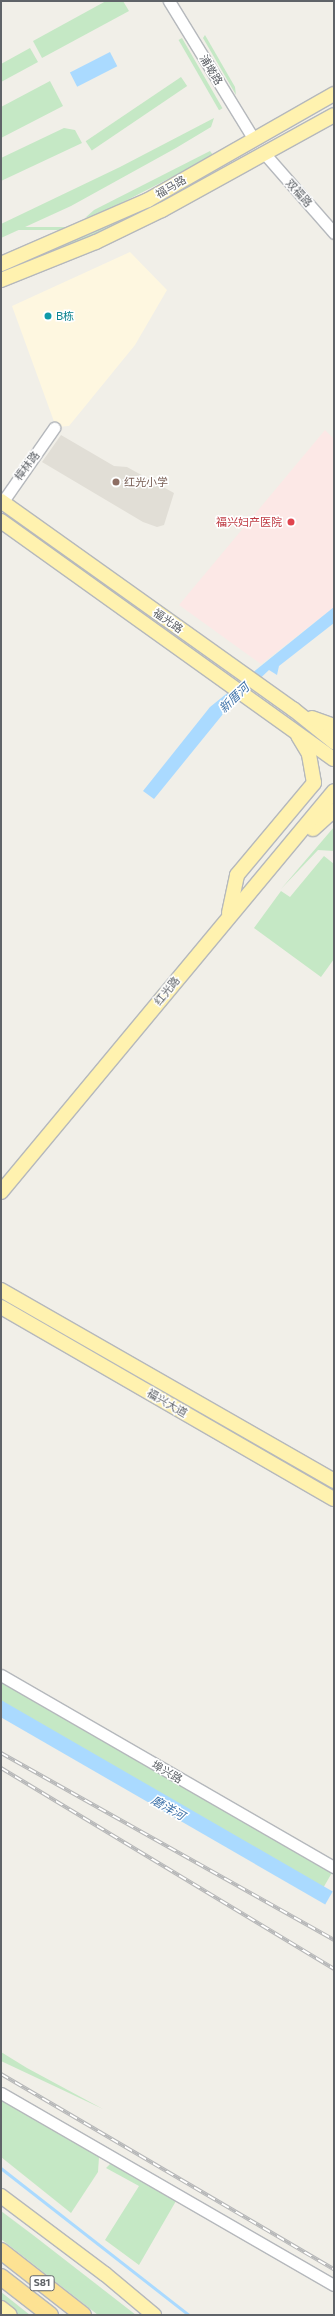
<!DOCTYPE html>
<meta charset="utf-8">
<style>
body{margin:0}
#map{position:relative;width:335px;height:2316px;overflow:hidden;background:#f1efe8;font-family:Commissioner,"Noto Sans SC",sans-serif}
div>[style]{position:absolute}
.commercial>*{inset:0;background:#fef7e0}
.education>*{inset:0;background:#e1ded6}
.medical>*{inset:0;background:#fce8e6}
.green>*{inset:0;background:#c5e8c5;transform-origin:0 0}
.water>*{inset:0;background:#aadaff;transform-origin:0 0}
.stream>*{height:2.5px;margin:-1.25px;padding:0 1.25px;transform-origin:1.25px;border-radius:1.25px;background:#aadaff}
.roads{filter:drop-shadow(1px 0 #b5b8bc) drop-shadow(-1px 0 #b5b8bc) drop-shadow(0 1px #b5b8bc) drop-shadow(0 -1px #b5b8bc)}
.minor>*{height:11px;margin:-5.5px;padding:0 5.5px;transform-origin:5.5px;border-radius:5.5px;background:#fff}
.major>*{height:14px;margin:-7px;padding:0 7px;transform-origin:7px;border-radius:7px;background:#fff2af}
.highway>*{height:16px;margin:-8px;padding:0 8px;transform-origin:8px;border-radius:8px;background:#fde293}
.rail>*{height:4px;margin-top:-2px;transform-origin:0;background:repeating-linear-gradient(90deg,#fff 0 8px,#b6b7b8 0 16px);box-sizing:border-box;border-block:1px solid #b6b7b8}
.dots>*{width:11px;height:11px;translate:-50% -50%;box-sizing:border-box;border:2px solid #fff;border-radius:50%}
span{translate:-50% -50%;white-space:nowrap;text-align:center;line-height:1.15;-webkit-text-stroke:3px #fff;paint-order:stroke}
.shield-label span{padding:1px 3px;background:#fff;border:1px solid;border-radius:3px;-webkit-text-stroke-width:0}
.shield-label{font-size:10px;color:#5f6368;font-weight:700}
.street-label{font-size:11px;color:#5f6368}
.culture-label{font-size:11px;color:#0d838f}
.left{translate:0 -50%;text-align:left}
.education-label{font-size:11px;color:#785e54}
.health-label{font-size:11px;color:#be3a42}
.right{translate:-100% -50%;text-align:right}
.water-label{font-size:12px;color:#4174aa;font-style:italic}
.frame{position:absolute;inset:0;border:2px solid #5f6368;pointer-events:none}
</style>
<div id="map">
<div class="commercial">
<div style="clip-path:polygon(130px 252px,167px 290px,135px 345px,69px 426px,56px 427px,12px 306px)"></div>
</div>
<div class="education">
<div style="clip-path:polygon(61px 435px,114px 466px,127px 467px,174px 493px,164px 525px,157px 527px,143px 522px,42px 462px)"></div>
</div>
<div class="medical">
<div style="clip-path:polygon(325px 430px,334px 439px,334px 607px,261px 664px,179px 605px)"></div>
</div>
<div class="green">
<div style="clip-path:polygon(106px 1px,123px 1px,129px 11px,42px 58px,33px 41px)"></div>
<div style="clip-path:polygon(205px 35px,235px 87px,236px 95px,203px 38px)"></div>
<div style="left:182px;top:38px;width:81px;height:4px;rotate:60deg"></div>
<div style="clip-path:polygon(30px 48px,38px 62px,1px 82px,1px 64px)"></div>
<div style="left:181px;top:77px;width:11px;height:115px;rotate:56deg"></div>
<div style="clip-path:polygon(50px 81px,63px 106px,1px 138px,1px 107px)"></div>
<div style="clip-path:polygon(214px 118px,211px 127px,176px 148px,71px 206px,1px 238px,1px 224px,120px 167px)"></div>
<div style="clip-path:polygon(64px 128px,75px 130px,82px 143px,1px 181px,1px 158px)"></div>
<div style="clip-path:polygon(210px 151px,213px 155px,205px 160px,104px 212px,85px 218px,94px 210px)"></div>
<div style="clip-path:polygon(221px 166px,200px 181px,143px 211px,81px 242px,1px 275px,1px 270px,93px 233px)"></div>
<div style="left:67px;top:227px;width:3px;height:70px;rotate:90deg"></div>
<div style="clip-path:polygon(334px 827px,334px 851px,318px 850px,281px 889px)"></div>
<div style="clip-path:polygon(324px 856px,334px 864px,334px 959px,321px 977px,254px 928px,281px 891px,290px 897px)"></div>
<div style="left:1px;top:1678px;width:384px;height:22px;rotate:30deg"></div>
<div style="clip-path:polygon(1px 2052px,27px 2068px,103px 2109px,1px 2061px)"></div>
<div style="clip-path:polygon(1px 2099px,94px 2151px,99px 2157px,98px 2172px,71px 2213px,1px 2157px)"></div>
<div style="clip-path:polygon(113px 2161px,176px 2201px,139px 2265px,105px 2240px,139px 2186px,106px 2168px)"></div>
<div style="clip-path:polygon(1px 2211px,33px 2235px,136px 2315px,98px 2315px,1px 2239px)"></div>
<div style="clip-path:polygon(1px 2292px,30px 2315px,18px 2315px,1px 2302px)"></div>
</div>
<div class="water">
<div style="left:110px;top:52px;width:16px;height:45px;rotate:63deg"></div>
<div style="clip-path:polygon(334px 607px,334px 623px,279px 666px,277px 675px,269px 670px,223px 714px,154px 799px,143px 791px,210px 707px)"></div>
<div style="left:1px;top:1700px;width:383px;height:15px;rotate:30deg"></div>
</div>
<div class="stream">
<div style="left:1px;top:2168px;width:239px;rotate:38deg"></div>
</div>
<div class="roads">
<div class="minor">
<div style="left:169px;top:1px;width:161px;rotate:58.5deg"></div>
<div style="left:264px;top:153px;width:106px;rotate:48.8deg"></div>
<div style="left:1px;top:504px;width:93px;rotate:-55.1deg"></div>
<div style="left:1px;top:1675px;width:384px;rotate:30deg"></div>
<div style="left:1px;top:2093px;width:384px;rotate:30deg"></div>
</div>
<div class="major">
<div style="left:1px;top:264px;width:160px;rotate:-23.5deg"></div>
<div style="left:148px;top:200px;width:214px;rotate:-29.7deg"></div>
<div style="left:1px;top:280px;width:102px;rotate:-21.8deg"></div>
<div style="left:96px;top:242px;width:73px;rotate:-25.9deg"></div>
<div style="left:162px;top:210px;width:196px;rotate:-28.9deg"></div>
<div style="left:1px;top:501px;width:359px;rotate:35.5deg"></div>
<div style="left:293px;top:709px;width:53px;rotate:38.8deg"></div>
<div style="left:1px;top:521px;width:409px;rotate:35.6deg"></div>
<div style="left:312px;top:718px;width:23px;rotate:20deg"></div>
<div style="left:313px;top:829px;width:28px;rotate:-42deg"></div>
<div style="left:229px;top:913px;width:39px;rotate:-78deg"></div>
<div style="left:237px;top:875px;width:120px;rotate:-50.1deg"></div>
<div style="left:314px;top:783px;width:29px;rotate:-100deg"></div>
<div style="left:309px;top:754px;width:21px;rotate:-121deg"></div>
<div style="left:1px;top:1192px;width:521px;rotate:-50.29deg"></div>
<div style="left:1px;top:1290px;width:384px;rotate:29.8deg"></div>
<div style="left:1px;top:1307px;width:384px;rotate:30deg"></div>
<div style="left:1px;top:2196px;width:130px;rotate:36.9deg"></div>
<div style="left:105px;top:2274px;width:64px;rotate:39.9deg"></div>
<div style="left:1px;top:2308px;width:11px;rotate:38deg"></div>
</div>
<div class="highway">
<div style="left:1px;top:2251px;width:104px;rotate:38deg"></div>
<div style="left:1px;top:2277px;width:62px;rotate:37.8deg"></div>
</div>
</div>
<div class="rail">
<div style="left:1px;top:1753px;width:382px;rotate:29.3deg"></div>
<div style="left:1px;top:1768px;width:389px;rotate:31.1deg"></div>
<div style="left:1px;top:2074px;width:386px;rotate:30.4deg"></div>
</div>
<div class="dots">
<div style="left:48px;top:316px;background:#0f9aa8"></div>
<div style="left:116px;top:482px;background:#8d6e63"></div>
<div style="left:291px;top:522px;background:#e0444e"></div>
</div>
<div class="shield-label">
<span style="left:42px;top:2283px">S81</span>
</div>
<div class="street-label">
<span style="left:211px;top:70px;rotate:59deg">浦墘路</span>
<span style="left:171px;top:187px;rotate:-30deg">福马路</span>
<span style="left:299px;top:193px;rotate:48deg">双福路</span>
<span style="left:27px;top:466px;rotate:-53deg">樟林路</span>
<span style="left:168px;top:621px;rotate:35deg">福光路</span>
<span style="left:167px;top:991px;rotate:-51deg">红光路</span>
<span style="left:167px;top:1403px;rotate:30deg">福兴大道</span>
<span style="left:167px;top:1772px;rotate:30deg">埠兴路</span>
</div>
<div class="culture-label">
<span class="left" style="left:56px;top:316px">B栋</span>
</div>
<div class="education-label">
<span class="left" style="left:124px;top:482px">红光小学</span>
</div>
<div class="health-label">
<span class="right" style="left:282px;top:522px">福兴妇产医院</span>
</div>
<div class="water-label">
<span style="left:234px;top:698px;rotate:-44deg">新厝河</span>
<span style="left:168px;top:1808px;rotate:30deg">磨洋河</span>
</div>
<div class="frame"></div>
</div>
